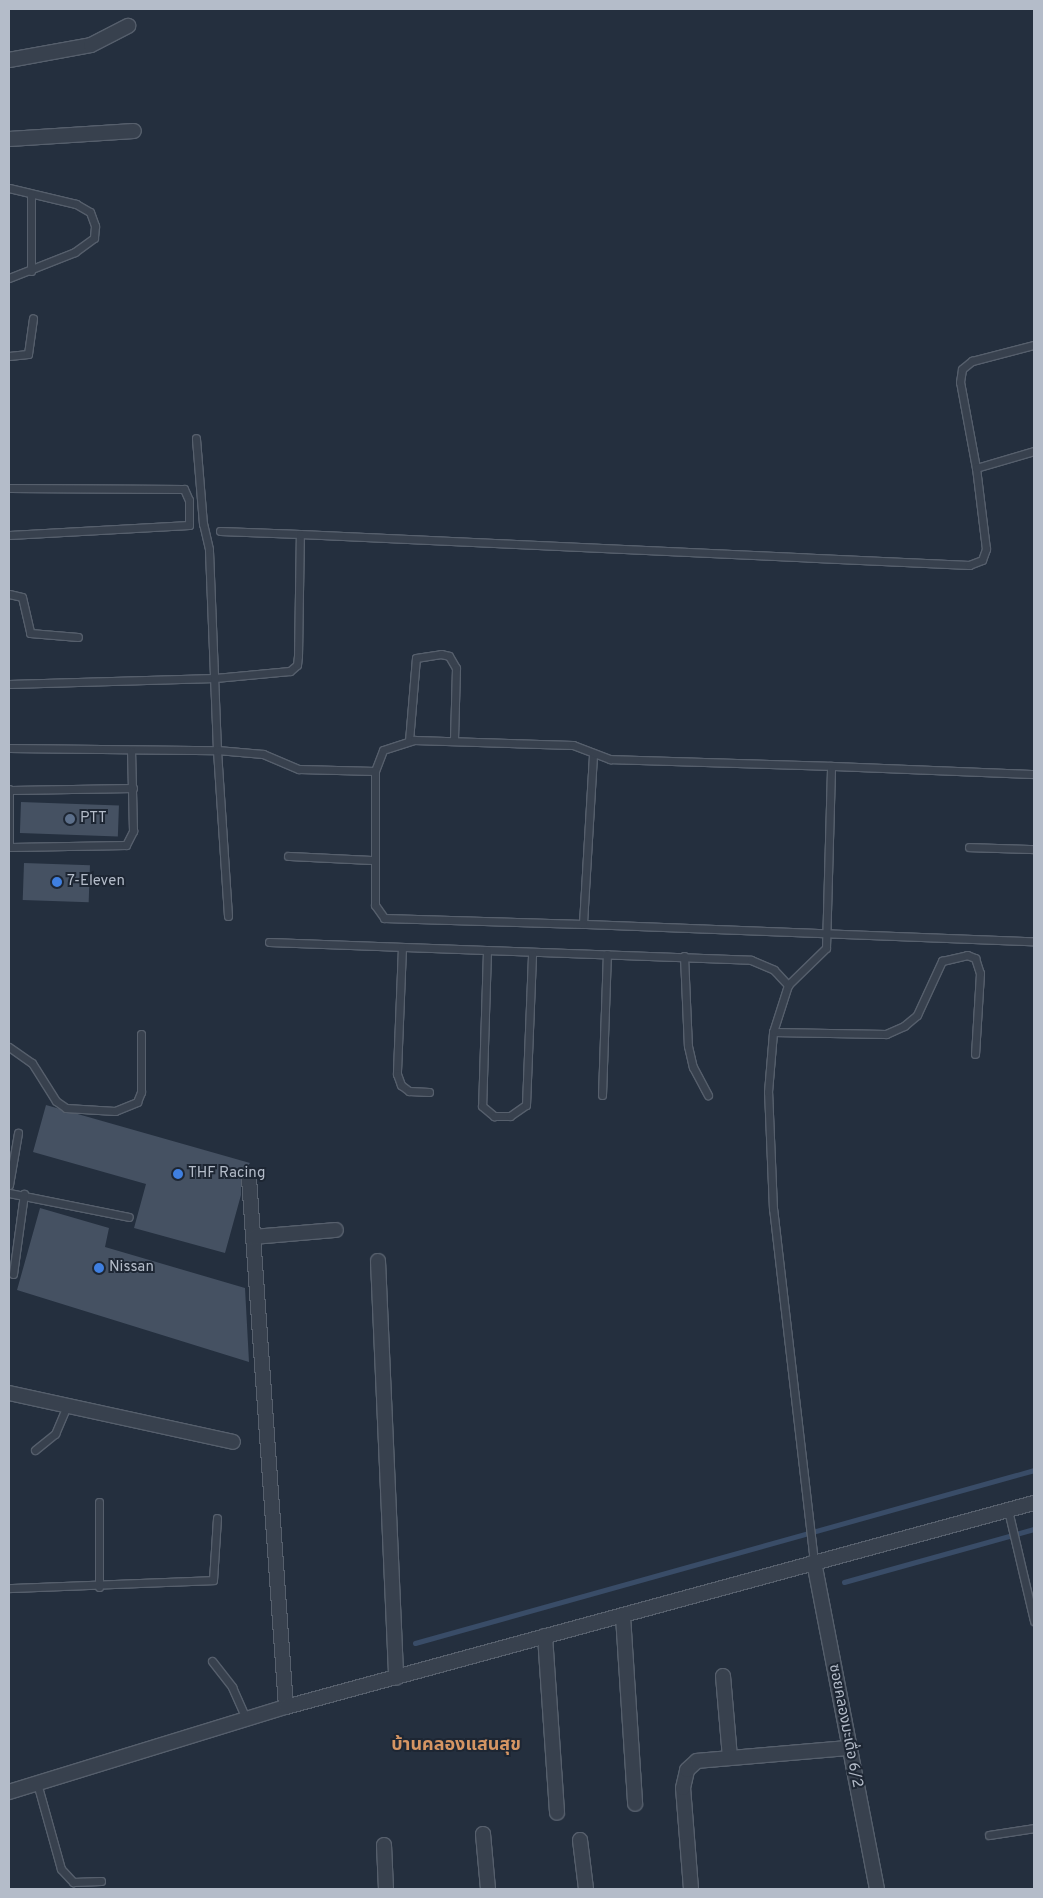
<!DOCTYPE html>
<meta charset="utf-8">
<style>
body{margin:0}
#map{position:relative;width:1043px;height:1898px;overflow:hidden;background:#242f3e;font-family:Overpass,"Noto Sans Thai",sans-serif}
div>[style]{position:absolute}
.stream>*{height:5px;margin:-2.5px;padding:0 2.5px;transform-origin:2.5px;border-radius:2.5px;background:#394c67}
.building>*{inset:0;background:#455162;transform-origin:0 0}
.roads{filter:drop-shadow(1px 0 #565f6c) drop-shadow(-1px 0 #565f6c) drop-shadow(0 1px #565f6c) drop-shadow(0 -1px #565f6c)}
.lane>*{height:7px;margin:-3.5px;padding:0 3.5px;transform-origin:3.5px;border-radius:3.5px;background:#38414e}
.street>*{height:14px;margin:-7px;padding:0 7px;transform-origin:7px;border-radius:7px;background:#38414e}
.dots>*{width:14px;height:14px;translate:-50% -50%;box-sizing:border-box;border:2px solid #1d2633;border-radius:50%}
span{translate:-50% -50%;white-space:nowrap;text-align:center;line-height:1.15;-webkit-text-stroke:4px #1d2633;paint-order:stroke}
.poi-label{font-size:15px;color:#b4bcc9}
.left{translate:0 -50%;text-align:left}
.street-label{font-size:15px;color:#b4bcc9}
.quarter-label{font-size:18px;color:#d59563;font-weight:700}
.frame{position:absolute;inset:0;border:10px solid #b4bcc9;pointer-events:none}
</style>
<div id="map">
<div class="stream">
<div style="left:844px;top:1582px;width:197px;rotate:-15.6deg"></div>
<div style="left:415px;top:1643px;width:643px;rotate:-15.61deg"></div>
</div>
<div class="building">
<div style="left:21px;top:802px;width:98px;height:31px;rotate:2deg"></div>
<div style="left:24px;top:863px;width:66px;height:37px;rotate:2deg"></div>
<div style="clip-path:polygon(46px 1105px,250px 1163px,241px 1175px,241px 1195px,225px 1253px,134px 1228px,146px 1184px,33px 1152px)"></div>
<div style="clip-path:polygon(40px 1208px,109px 1228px,105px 1247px,245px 1288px,249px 1362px,17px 1290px)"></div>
</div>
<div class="roads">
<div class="lane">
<div style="left:9px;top:188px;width:69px;rotate:13.4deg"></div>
<div style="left:76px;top:204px;width:16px;rotate:30deg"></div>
<div style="left:90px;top:212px;width:15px;rotate:70deg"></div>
<div style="left:95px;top:226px;width:12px;rotate:95deg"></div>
<div style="left:94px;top:238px;width:24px;rotate:144deg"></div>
<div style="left:75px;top:252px;width:71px;rotate:158.5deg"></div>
<div style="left:31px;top:194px;width:77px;rotate:90deg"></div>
<div style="left:9px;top:356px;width:19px;rotate:-6deg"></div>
<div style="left:28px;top:354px;width:36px;rotate:-82deg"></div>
<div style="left:976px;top:468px;width:87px;rotate:-100.5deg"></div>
<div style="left:960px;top:382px;width:13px;rotate:-81deg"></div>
<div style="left:962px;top:369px;width:13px;rotate:-39deg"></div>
<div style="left:972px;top:361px;width:64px;rotate:-14.5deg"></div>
<div style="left:9px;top:488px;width:175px;rotate:0.3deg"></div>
<div style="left:184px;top:489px;width:12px;rotate:66deg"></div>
<div style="left:189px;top:500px;width:25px;rotate:90deg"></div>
<div style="left:189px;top:525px;width:180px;rotate:176.8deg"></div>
<div style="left:220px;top:531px;width:80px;rotate:2.1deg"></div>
<div style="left:9px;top:594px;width:13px;rotate:13deg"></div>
<div style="left:22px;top:597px;width:37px;rotate:77deg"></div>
<div style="left:30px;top:633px;width:48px;rotate:4.8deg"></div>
<div style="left:9px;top:684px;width:206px;rotate:-1.7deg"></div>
<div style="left:215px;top:678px;width:75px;rotate:-5.3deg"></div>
<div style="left:290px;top:671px;width:9px;rotate:-41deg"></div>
<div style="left:297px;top:665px;width:9px;rotate:-84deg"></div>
<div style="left:298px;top:656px;width:122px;rotate:-89.1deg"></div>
<div style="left:300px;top:534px;width:670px;rotate:2.65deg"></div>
<div style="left:969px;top:565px;width:14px;rotate:-21deg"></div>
<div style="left:982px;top:560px;width:12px;rotate:-70deg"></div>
<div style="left:986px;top:549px;width:82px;rotate:-97deg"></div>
<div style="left:976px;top:468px;width:60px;rotate:-16.3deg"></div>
<div style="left:409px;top:741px;width:83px;rotate:-85.2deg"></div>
<div style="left:416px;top:658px;width:25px;rotate:-9deg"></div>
<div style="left:441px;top:654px;width:8px;rotate:14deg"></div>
<div style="left:449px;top:656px;width:14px;rotate:60deg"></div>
<div style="left:456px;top:668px;width:73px;rotate:91.6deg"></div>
<div style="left:9px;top:748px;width:208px;rotate:0.6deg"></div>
<div style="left:217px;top:750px;width:201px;rotate:-92.3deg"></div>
<div style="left:209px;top:549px;width:26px;rotate:-103deg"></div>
<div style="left:203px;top:524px;width:86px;rotate:-94.7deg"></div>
<div style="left:593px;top:755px;width:169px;rotate:93.4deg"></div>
<div style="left:583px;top:924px;width:451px;rotate:2.2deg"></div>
<div style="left:375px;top:771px;width:22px;rotate:-69deg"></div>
<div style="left:383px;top:750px;width:33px;rotate:-18deg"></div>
<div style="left:414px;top:740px;width:159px;rotate:1.8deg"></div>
<div style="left:573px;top:745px;width:40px;rotate:21deg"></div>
<div style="left:610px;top:759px;width:221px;rotate:1.8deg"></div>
<div style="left:9px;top:789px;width:58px;rotate:90deg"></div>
<div style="left:11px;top:790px;width:122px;rotate:-0.9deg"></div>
<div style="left:11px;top:847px;width:115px;rotate:-1deg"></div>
<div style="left:126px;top:845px;width:16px;rotate:-63deg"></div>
<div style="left:133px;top:831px;width:80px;rotate:-91.4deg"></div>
<div style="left:969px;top:847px;width:65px;rotate:1.8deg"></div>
<div style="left:288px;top:856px;width:85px;rotate:2.7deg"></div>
<div style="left:228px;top:916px;width:166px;rotate:-93.8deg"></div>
<div style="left:217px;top:750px;width:46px;rotate:5deg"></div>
<div style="left:263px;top:754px;width:39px;rotate:23deg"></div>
<div style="left:299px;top:769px;width:76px;rotate:1.5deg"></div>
<div style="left:375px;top:771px;width:134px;rotate:90deg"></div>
<div style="left:375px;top:905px;width:16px;rotate:55deg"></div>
<div style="left:384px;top:918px;width:199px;rotate:1.7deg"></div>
<div style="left:269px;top:942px;width:482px;rotate:2.1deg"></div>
<div style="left:751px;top:960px;width:25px;rotate:23deg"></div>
<div style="left:774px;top:970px;width:21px;rotate:47deg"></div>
<div style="left:402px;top:947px;width:127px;rotate:92.3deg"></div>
<div style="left:397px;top:1074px;width:12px;rotate:70deg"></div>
<div style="left:401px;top:1085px;width:10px;rotate:37deg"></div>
<div style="left:409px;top:1091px;width:20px;rotate:3deg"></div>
<div style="left:487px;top:951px;width:155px;rotate:91.8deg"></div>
<div style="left:482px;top:1106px;width:16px;rotate:40deg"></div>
<div style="left:494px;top:1116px;width:16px"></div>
<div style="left:510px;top:1116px;width:19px;rotate:-35deg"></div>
<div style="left:526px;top:1105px;width:152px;rotate:-87.7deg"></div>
<div style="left:684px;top:956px;width:90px;rotate:87.5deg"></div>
<div style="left:688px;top:1046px;width:22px;rotate:77deg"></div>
<div style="left:693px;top:1067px;width:32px;rotate:62deg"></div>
<div style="left:773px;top:1032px;width:113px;rotate:1deg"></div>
<div style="left:886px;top:1034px;width:20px;rotate:-24deg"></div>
<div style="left:904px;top:1026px;width:17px;rotate:-40deg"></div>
<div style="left:917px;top:1015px;width:60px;rotate:-65.2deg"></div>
<div style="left:942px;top:961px;width:26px;rotate:-13deg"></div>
<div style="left:967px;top:955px;width:9px;rotate:21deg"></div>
<div style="left:975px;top:958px;width:16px;rotate:72deg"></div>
<div style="left:980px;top:973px;width:81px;rotate:93.5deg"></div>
<div style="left:9px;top:1047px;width:28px;rotate:35deg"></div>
<div style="left:32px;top:1063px;width:45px;rotate:57.7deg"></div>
<div style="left:56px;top:1101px;width:12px;rotate:35deg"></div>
<div style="left:66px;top:1108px;width:49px;rotate:3.5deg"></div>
<div style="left:115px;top:1111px;width:24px;rotate:-22deg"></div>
<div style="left:137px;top:1102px;width:11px;rotate:-68deg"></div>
<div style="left:141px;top:1092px;width:58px;rotate:-90deg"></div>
<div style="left:602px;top:1095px;width:141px;rotate:-88deg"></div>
<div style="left:9px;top:1185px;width:53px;rotate:-80.2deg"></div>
<div style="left:9px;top:1193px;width:122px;rotate:11.3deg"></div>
<div style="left:13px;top:1274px;width:81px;rotate:-82.2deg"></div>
<div style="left:35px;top:1450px;width:26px;rotate:-39deg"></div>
<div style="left:55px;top:1434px;width:30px;rotate:-67deg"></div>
<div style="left:1008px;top:1510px;width:114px;rotate:76.8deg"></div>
<div style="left:814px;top:1562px;width:355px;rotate:-96.6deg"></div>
<div style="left:773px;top:1209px;width:117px;rotate:-92.4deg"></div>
<div style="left:768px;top:1092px;width:60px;rotate:-85.2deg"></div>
<div style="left:773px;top:1032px;width:49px;rotate:-72.3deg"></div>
<div style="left:788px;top:985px;width:53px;rotate:-44.2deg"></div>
<div style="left:826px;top:948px;width:182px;rotate:-88.4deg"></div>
<div style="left:831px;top:766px;width:203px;rotate:2.3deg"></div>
<div style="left:99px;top:1587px;width:85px;rotate:-90deg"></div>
<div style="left:9px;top:1588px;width:204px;rotate:-2.2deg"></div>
<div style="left:213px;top:1580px;width:62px;rotate:-86.3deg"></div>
<div style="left:212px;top:1661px;width:33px;rotate:52deg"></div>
<div style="left:232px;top:1687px;width:35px;rotate:66deg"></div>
<div style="left:37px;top:1783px;width:89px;rotate:74.4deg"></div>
<div style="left:61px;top:1869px;width:18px;rotate:47deg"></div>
<div style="left:73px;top:1882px;width:28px;rotate:-2deg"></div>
<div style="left:989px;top:1835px;width:46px;rotate:-8.8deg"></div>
</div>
<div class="street">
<div style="left:9px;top:60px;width:83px;rotate:-10.4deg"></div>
<div style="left:91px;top:45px;width:42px;rotate:-27.2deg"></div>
<div style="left:9px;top:139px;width:125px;rotate:-3.7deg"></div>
<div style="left:249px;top:1178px;width:530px;rotate:86deg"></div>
<div style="left:254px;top:1237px;width:82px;rotate:-4.9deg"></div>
<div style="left:378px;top:1261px;width:417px;rotate:87.5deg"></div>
<div style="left:9px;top:1393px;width:229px;rotate:12.3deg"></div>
<div style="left:814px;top:1562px;width:333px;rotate:79.1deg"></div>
<div style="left:623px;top:1616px;width:188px;rotate:86.3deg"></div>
<div style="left:545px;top:1636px;width:177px;rotate:86.1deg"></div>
<div style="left:723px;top:1676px;width:81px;rotate:85.1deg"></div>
<div style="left:9px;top:1792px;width:290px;rotate:-17.1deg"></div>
<div style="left:286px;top:1707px;width:775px;rotate:-15.26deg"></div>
<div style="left:483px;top:1834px;width:55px;rotate:84.8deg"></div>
<div style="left:580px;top:1840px;width:49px;rotate:83deg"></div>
<div style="left:384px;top:1845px;width:44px;rotate:87.4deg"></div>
<div style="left:691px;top:1889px;width:101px;rotate:-94.5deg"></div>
<div style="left:683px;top:1788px;width:18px;rotate:-77deg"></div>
<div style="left:687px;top:1770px;width:13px;rotate:-42deg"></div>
<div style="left:697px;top:1761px;width:153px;rotate:-4.9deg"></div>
</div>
</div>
<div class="dots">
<div style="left:70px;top:819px;background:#5c6f8a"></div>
<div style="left:57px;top:882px;background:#3f7fe0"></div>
<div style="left:178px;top:1174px;background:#3f7fe0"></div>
<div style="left:99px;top:1268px;background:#3f7fe0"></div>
</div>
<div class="poi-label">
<span class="left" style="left:80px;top:819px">PTT</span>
<span class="left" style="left:67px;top:882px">7-Eleven</span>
<span class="left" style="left:188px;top:1174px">THF Racing</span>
<span class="left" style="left:109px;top:1268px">Nissan</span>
</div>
<div class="street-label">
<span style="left:845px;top:1726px;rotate:79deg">ซอยคลองมะเดื่อ 6/2</span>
</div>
<div class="quarter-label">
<span style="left:456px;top:1746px">บ้านคลองแสนสุข</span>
</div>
<div class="frame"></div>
</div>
